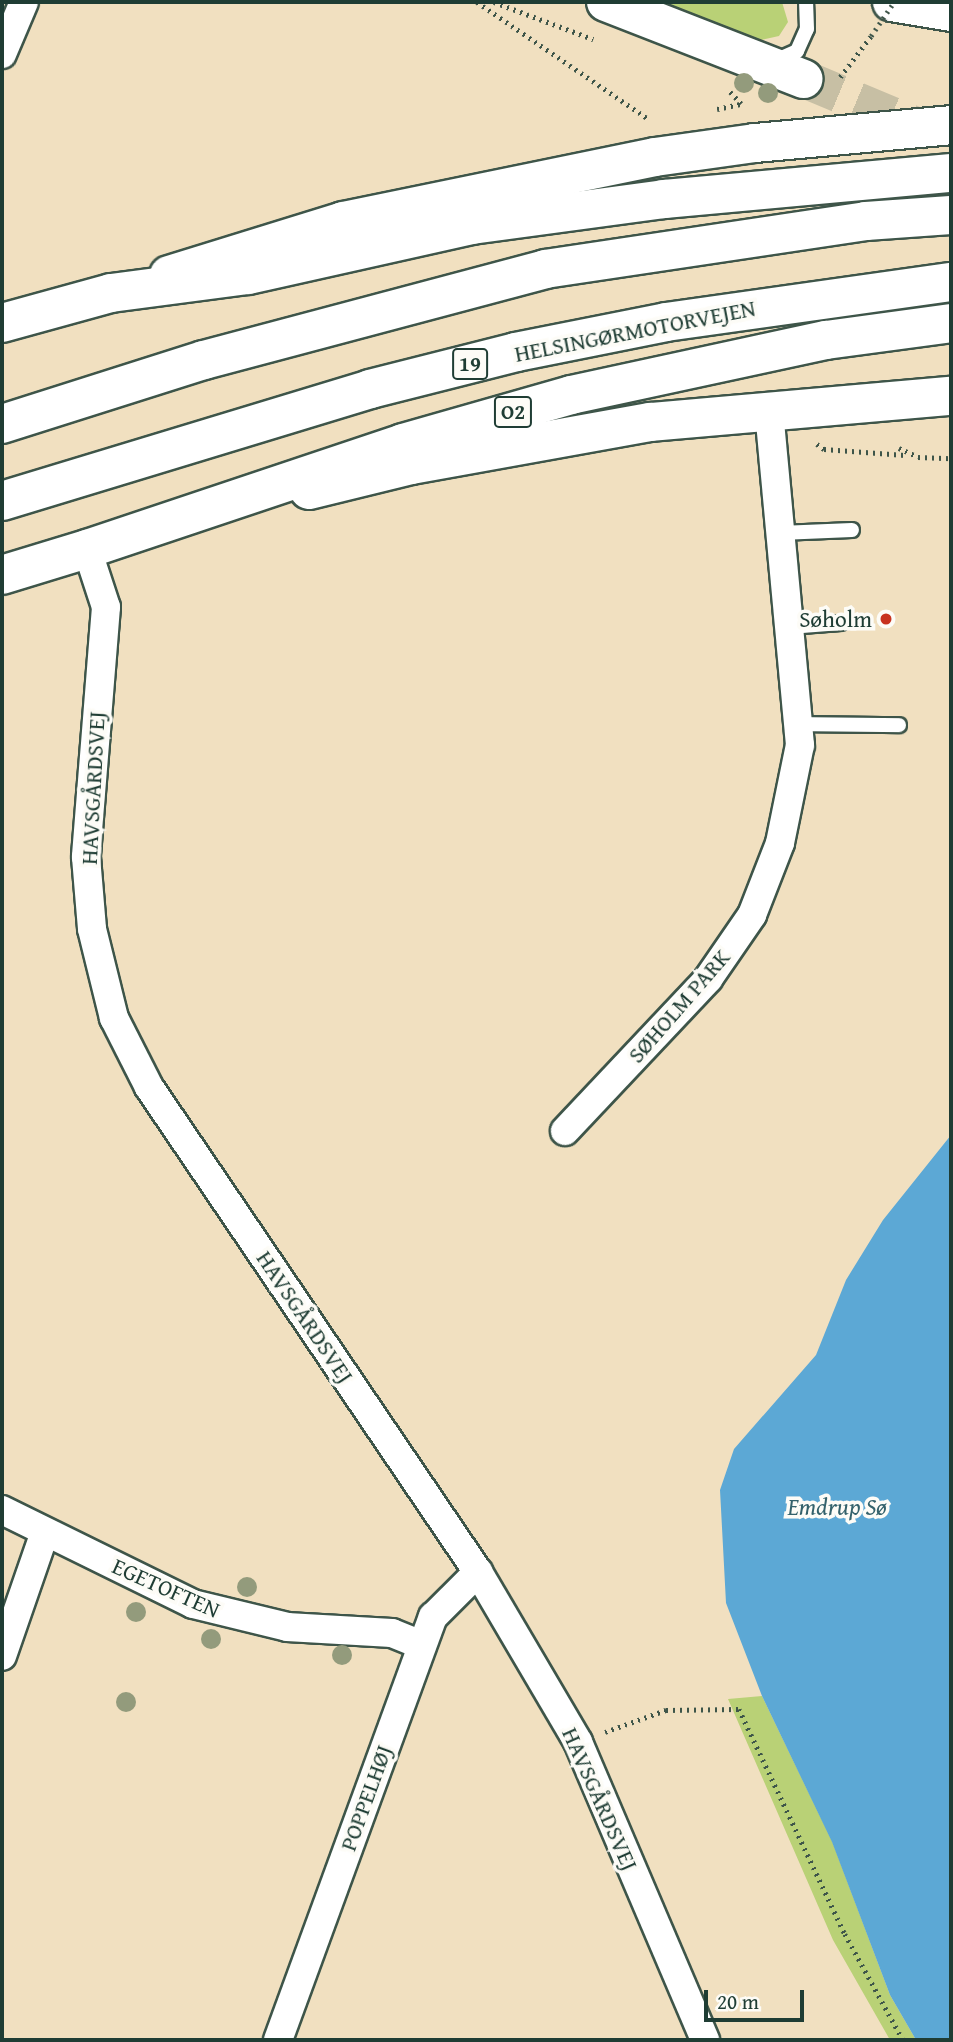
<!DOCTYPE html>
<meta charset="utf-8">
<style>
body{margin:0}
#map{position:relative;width:953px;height:2042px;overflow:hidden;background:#f1e0c0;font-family:"Gentium Book Plus",serif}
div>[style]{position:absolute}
.green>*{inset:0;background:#b9d176}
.water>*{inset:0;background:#5ca8d5}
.secondary-tunnel>*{height:38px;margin-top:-19px;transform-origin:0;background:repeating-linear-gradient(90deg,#c7bfa4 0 38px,transparent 0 57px)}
.path>*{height:4.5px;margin-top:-2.25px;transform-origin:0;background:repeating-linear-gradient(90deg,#3e5549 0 2px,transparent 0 7px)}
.roads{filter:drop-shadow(2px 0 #3e5549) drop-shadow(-2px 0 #3e5549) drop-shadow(0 2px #3e5549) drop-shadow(0 -2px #3e5549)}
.lane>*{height:14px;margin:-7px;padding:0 7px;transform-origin:7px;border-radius:7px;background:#fff}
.street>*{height:28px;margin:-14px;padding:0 14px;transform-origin:14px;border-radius:14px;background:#fff}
.secondary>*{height:38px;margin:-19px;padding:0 19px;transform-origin:19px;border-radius:19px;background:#fff}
.primary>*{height:38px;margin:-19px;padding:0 19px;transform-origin:19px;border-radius:19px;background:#fff}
.highway>*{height:38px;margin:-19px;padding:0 19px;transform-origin:19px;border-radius:19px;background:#fff}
.path-bridge>*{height:4.5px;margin-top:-2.25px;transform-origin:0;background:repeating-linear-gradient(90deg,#3e5549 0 2px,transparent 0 7px)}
.trees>*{width:20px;height:20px;margin:-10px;border-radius:50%;background:#939b7c}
.dots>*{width:19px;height:19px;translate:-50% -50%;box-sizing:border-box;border:4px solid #fdfcf7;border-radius:50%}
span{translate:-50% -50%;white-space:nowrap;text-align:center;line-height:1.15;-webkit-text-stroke:7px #fdfcf7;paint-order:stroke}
.shield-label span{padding:2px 5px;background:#fdfcf7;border:2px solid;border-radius:5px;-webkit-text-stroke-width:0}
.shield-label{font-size:21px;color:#1f3d34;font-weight:700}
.street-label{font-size:23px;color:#1f3d34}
.poi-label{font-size:23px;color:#1f3d34}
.right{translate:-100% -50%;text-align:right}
.water-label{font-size:24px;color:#34626c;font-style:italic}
.frame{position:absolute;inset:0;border:4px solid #1f3d34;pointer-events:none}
.scale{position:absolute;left:704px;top:1990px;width:100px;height:32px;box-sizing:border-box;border:4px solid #1f3d34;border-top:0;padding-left:9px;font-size:21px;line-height:24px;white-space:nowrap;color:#1f3d34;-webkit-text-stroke:5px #fdfcf7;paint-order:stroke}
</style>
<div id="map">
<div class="green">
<div style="clip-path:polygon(663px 2px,782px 2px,788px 22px,779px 36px,761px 40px)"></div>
<div style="clip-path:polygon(762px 1696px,832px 1841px,890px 1995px,916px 2040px,890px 2040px,833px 1940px,728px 1699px)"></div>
</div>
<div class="water">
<div style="clip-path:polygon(951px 1135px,951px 2040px,916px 2040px,890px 1995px,832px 1842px,762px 1696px,726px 1603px,720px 1490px,734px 1449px,816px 1355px,846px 1280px,883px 1220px)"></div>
</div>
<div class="secondary-tunnel">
<div style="left:804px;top:79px;width:138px;rotate:22.7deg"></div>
</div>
<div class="path">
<div style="left:477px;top:2px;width:209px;rotate:34.3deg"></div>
<div style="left:494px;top:2px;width:106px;rotate:20.5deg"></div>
<div style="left:840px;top:77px;width:51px;rotate:-52.9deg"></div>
<div style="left:717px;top:109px;width:25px;rotate:-12deg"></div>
<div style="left:741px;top:104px;width:18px;rotate:-133deg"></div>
<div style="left:817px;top:444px;width:9px;rotate:36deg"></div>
<div style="left:824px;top:449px;width:81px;rotate:4.2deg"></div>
<div style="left:899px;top:448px;width:21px;rotate:25deg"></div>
<div style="left:918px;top:457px;width:33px;rotate:2deg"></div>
<div style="left:605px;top:1732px;width:65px;rotate:-19.8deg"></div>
<div style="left:666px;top:1710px;width:73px;rotate:-0.8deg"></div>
<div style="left:739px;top:1709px;width:249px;rotate:64.8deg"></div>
<div style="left:845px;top:1934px;width:121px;rotate:61.3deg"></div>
</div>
<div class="roads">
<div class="lane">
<div style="left:775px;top:61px;width:24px;rotate:-24deg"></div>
<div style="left:797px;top:51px;width:24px;rotate:-66deg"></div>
<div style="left:807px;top:29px;width:27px;rotate:-92deg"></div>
<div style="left:780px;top:533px;width:72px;rotate:-2.4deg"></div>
<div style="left:789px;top:627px;width:52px;rotate:-4.4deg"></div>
<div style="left:797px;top:724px;width:102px;rotate:0.6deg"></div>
</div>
<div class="street">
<div style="left:2px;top:54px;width:56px;rotate:-67.1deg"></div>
<div style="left:87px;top:549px;width:61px;rotate:71.9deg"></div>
<div style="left:106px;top:607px;width:251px;rotate:94.6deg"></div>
<div style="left:86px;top:857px;width:72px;rotate:85.2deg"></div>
<div style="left:92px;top:929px;width:92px;rotate:76.1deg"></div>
<div style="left:114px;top:1018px;width:77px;rotate:63.1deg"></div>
<div style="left:149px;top:1087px;width:586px;rotate:55.85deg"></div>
<div style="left:478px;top:1572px;width:197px;rotate:59.5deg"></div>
<div style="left:578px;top:1742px;width:324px;rotate:66.9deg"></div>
<div style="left:565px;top:1131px;width:209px;rotate:-46.7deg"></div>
<div style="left:708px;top:979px;width:78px;rotate:-55.5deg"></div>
<div style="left:752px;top:915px;width:77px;rotate:-68.7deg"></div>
<div style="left:780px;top:843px;width:100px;rotate:-78.5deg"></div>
<div style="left:800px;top:745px;width:337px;rotate:-95.3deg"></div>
<div style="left:2px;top:1510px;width:213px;rotate:26.2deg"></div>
<div style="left:193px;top:1604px;width:97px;rotate:13.7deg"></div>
<div style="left:287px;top:1627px;width:105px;rotate:3.3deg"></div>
<div style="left:392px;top:1633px;width:32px;rotate:22deg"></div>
<div style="left:2px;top:1656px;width:131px;rotate:-70.9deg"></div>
<div style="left:278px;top:2040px;width:451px;rotate:-69.9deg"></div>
<div style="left:433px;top:1617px;width:64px;rotate:-45deg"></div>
</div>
<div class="secondary">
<div style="left:606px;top:2px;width:212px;rotate:21.3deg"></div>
<div style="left:892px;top:2px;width:60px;rotate:9.6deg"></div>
<div style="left:169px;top:275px;width:182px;rotate:-17.2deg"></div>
<div style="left:343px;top:221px;width:318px;rotate:-11.6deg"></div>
<div style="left:655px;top:157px;width:101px;rotate:-8deg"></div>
<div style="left:755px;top:143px;width:197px;rotate:-5.2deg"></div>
<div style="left:309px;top:490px;width:105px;rotate:-13.8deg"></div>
<div style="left:411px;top:465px;width:244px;rotate:-10.2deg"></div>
<div style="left:651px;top:422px;width:301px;rotate:-5deg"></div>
</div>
<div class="primary">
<div style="left:2px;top:323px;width:113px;rotate:-15.4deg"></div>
<div style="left:2px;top:575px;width:89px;rotate:-17deg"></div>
</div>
<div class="highway">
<div style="left:111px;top:293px;width:138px;rotate:-7.5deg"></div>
<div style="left:248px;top:275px;width:230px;rotate:-12.6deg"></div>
<div style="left:472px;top:225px;width:194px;rotate:-7.7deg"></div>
<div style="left:664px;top:199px;width:288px;rotate:-5.2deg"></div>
<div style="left:2px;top:424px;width:212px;rotate:-17.6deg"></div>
<div style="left:204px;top:360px;width:353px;rotate:-14.9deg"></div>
<div style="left:545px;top:269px;width:325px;rotate:-8.5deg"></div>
<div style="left:866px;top:221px;width:85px;rotate:-4deg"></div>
<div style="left:2px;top:501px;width:385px;rotate:-16.9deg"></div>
<div style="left:370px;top:389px;width:151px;rotate:-14.2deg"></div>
<div style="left:516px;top:352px;width:153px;rotate:-11.3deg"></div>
<div style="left:666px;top:322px;width:288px;rotate:-8deg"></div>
<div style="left:87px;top:549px;width:333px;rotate:-18.5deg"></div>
<div style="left:403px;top:443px;width:175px;rotate:-15.9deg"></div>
<div style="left:571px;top:395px;width:261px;rotate:-12.2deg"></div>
<div style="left:826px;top:340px;width:126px;rotate:-7.7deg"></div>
</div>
</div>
<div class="path-bridge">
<div style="left:871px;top:36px;width:41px;rotate:-55.9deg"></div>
</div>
<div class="trees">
<div style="left:744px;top:83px"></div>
<div style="left:768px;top:93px"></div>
<div style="left:247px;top:1587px"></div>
<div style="left:136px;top:1612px"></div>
<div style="left:211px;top:1639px"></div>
<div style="left:342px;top:1655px"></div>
<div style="left:126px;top:1702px"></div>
</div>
<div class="dots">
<div style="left:886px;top:619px;background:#c8321e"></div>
</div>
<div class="shield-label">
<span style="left:470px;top:364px">19</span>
<span style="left:513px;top:412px">O2</span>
</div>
<div class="street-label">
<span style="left:635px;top:331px;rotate:-11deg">HELSINGØRMOTORVEJEN</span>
<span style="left:93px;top:788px;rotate:-87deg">HAVSGÅRDSVEJ</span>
<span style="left:679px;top:1006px;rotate:-49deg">SØHOLM PARK</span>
<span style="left:305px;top:1317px;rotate:56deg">HAVSGÅRDSVEJ</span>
<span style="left:166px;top:1588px;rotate:24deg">EGETOFTEN</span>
<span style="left:366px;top:1798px;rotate:-70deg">POPPELHØJ</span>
<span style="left:600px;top:1799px;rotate:66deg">HAVSGÅRDSVEJ</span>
</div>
<div class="poi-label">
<span class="right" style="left:872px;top:619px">Søholm</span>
</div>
<div class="water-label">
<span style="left:837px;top:1507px">Emdrup Sø</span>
</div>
<div class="frame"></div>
<div class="scale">20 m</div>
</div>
